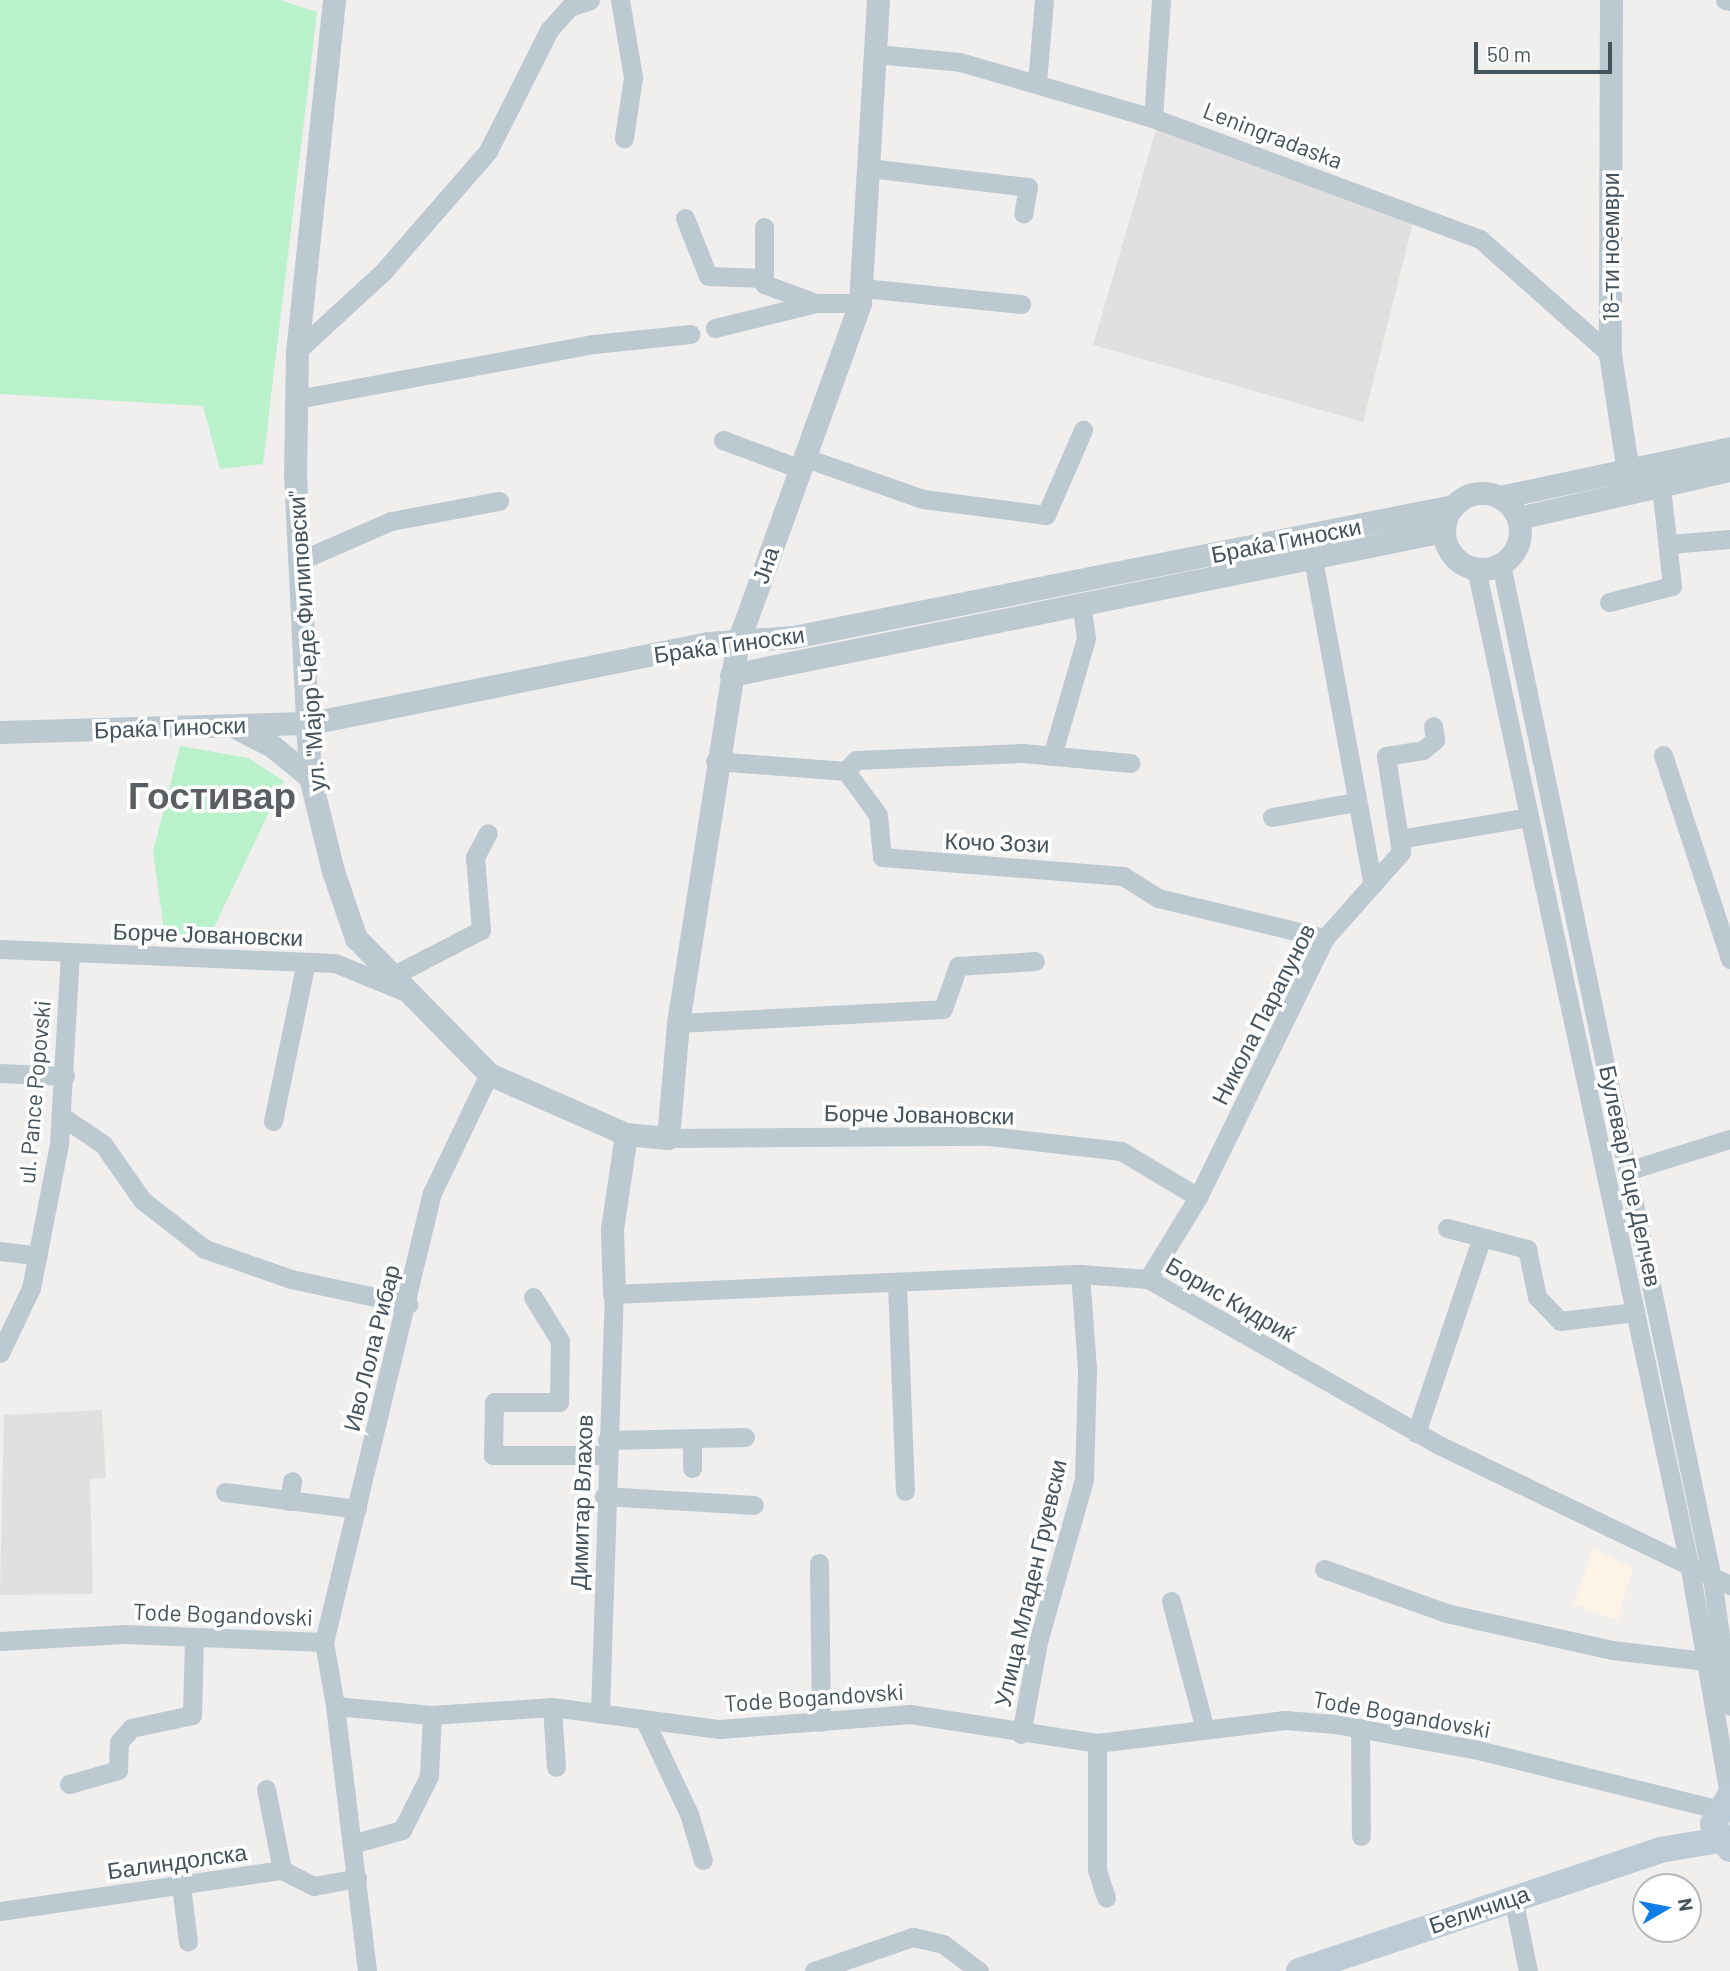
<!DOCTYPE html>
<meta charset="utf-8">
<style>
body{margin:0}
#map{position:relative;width:1730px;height:1971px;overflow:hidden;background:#f1eeee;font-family:Barlow,sans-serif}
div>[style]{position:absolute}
.commercial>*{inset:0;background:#fdf4e6}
.education>*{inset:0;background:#e2dfe0}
.green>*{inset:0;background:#b9f1cb}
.minor>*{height:19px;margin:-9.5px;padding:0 9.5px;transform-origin:9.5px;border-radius:9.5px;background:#bdc9d1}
.tertiary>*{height:23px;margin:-11.5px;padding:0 11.5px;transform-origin:11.5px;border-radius:11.5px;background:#bdc9d1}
.tertiary>.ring{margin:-11.5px;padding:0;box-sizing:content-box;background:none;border:23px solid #bdc9d1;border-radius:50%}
.secondary>*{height:26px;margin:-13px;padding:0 13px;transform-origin:13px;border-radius:13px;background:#bdcbd6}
span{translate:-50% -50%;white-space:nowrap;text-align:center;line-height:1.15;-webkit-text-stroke:7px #fff;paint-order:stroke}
.street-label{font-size:23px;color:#45535c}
.town-label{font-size:37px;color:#5a5f63;font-weight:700}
.north{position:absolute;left:1632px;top:1873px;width:70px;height:70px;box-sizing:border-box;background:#fff;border:2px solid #b5babe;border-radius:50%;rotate:80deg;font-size:19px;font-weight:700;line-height:28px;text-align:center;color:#45535c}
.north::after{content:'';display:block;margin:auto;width:24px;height:32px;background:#107ce8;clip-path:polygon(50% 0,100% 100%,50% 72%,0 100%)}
.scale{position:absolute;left:1474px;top:42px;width:138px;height:32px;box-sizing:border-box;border:4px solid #45535c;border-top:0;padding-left:9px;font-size:21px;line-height:24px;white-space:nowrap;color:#45535c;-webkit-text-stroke:5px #fff;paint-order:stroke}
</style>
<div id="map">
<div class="commercial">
<div style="clip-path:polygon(1593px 1549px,1633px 1569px,1617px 1620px,1574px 1604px)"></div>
</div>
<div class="education">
<div style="clip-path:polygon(1158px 123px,1413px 223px,1363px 422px,1093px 345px)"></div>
<div style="clip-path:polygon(102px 1410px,106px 1478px,90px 1479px,93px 1594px,0 1595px,4px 1415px)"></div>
</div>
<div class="green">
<div style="clip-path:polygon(0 0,280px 0,317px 12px,263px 464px,220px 469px,203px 406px,0 394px)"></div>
<div style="clip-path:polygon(180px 746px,248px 758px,284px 781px,209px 938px,165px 937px,153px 852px)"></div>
</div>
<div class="minor">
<div style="left:620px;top:0;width:78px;rotate:80.4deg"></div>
<div style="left:633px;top:77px;width:62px;rotate:98.4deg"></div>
<div style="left:1725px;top:0;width:5px;rotate:11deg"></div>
<div style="left:876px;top:54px;width:84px;rotate:5.4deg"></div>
<div style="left:960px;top:62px;width:201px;rotate:16.2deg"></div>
<div style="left:1153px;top:118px;width:349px;rotate:20.3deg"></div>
<div style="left:1480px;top:239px;width:174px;rotate:41.5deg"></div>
<div style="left:1037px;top:83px;width:83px;rotate:-85.2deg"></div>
<div style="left:1153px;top:118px;width:118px;rotate:-86.1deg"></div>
<div style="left:869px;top:168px;width:160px;rotate:6.8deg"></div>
<div style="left:1028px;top:187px;width:27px;rotate:100deg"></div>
<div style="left:685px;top:218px;width:62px;rotate:68.4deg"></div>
<div style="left:708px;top:276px;width:56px;rotate:2deg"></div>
<div style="left:764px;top:227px;width:57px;rotate:90deg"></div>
<div style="left:764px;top:284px;width:55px;rotate:20.1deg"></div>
<div style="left:863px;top:288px;width:159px;rotate:5.8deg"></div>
<div style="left:715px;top:328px;width:104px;rotate:-13.9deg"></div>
<div style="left:816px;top:303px;width:44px"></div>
<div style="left:297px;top:351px;width:117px;rotate:-42.6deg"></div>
<div style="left:383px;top:272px;width:160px;rotate:-49deg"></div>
<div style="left:488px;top:151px;width:136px;rotate:-63.2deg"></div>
<div style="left:549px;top:30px;width:31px;rotate:-48deg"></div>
<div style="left:570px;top:7px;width:21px;rotate:-19deg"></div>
<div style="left:297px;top:399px;width:302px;rotate:-10.5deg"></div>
<div style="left:594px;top:344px;width:97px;rotate:-5.9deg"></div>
<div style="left:723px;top:440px;width:80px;rotate:20.5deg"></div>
<div style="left:803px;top:457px;width:127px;rotate:19.3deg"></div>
<div style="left:923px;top:499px;width:124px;rotate:7.4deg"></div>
<div style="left:1046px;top:515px;width:93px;rotate:-66.5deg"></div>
<div style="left:1670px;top:544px;width:60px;rotate:-4.8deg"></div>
<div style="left:1313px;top:559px;width:331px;rotate:79.6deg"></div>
<div style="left:299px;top:561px;width:100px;rotate:-23.5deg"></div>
<div style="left:391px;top:521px;width:110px;rotate:-10.5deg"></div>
<div style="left:1501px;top:564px;width:1036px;rotate:78.25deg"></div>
<div style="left:1712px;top:1578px;width:129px;rotate:82deg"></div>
<div style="left:1476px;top:568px;width:1024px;rotate:77.93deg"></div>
<div style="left:1690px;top:1569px;width:229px;rotate:80.2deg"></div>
<div style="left:1609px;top:602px;width:65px;rotate:-14.3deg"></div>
<div style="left:1672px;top:586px;width:101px;rotate:-96.3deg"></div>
<div style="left:1663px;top:755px;width:215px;rotate:71.8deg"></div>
<div style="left:1052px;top:756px;width:123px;rotate:-73.9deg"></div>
<div style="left:1086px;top:638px;width:35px;rotate:-98deg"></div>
<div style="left:715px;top:761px;width:131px;rotate:4.4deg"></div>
<div style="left:846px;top:771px;width:54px;rotate:54deg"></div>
<div style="left:878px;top:815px;width:42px;rotate:84.6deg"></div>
<div style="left:882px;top:857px;width:242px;rotate:4.5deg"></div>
<div style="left:1123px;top:876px;width:41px;rotate:32.2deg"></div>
<div style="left:1158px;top:898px;width:172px;rotate:13.5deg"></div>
<div style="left:846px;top:771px;width:15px;rotate:-48deg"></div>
<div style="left:856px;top:760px;width:167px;rotate:-2.4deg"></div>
<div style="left:1023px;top:753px;width:108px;rotate:5.3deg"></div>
<div style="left:1272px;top:817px;width:84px;rotate:-10.2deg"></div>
<div style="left:1399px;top:839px;width:132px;rotate:-9.6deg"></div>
<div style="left:0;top:949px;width:335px;rotate:2.4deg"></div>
<div style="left:335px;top:963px;width:77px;rotate:22.2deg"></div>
<div style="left:392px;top:976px;width:100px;rotate:-27.3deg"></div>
<div style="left:481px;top:930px;width:73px;rotate:-94.7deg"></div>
<div style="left:475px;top:857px;width:27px;rotate:-62deg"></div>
<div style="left:678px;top:1023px;width:265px;rotate:-3deg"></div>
<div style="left:943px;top:1009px;width:46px;rotate:-70.8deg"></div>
<div style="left:958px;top:966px;width:77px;rotate:-3.7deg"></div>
<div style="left:0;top:1073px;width:65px;rotate:2.6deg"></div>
<div style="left:61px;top:1116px;width:50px;rotate:33.7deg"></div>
<div style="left:103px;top:1144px;width:68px;rotate:55.1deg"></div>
<div style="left:142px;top:1200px;width:80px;rotate:37.9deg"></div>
<div style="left:205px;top:1249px;width:91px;rotate:19.2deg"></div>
<div style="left:291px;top:1279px;width:120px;rotate:12.1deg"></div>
<div style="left:273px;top:1121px;width:162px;rotate:-78.3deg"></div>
<div style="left:668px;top:1138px;width:321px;rotate:-0.4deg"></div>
<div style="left:989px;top:1136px;width:133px;rotate:6.5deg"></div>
<div style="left:1121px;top:1151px;width:90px;rotate:30.9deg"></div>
<div style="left:1627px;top:1171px;width:108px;rotate:-17.3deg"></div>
<div style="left:1447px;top:1228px;width:83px;rotate:14.7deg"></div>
<div style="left:1527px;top:1249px;width:49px;rotate:78.2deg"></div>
<div style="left:1537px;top:1297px;width:33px;rotate:46deg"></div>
<div style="left:1560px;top:1321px;width:76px;rotate:-6.8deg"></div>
<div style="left:0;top:1251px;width:38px;rotate:7deg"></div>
<div style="left:1148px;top:1279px;width:96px;rotate:-58.6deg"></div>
<div style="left:1198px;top:1197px;width:288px;rotate:-63.9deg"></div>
<div style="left:1325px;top:938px;width:115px;rotate:-48.5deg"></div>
<div style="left:1401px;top:852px;width:97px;rotate:-98.9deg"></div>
<div style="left:1386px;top:756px;width:37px;rotate:-9deg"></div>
<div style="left:1423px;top:750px;width:16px;rotate:-40deg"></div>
<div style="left:1435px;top:740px;width:14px;rotate:-98deg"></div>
<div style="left:897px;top:1284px;width:207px;rotate:87.8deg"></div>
<div style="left:533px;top:1297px;width:52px;rotate:58.5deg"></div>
<div style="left:560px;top:1341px;width:61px;rotate:90.9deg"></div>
<div style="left:559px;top:1402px;width:65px;rotate:180deg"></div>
<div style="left:494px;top:1402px;width:53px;rotate:91.1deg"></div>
<div style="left:493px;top:1455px;width:113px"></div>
<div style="left:0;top:1353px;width:72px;rotate:-64.5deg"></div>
<div style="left:31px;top:1288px;width:147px;rotate:-79deg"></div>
<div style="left:59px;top:1144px;width:190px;rotate:-86.7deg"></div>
<div style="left:1416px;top:1433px;width:204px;rotate:-71.4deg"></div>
<div style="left:692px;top:1439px;width:29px;rotate:90deg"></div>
<div style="left:607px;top:1440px;width:138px;rotate:-1.2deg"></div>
<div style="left:225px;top:1492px;width:133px;rotate:7.3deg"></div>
<div style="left:604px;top:1496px;width:150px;rotate:3.4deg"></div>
<div style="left:289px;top:1501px;width:20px;rotate:-81deg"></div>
<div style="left:819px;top:1563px;width:159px;rotate:89.3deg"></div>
<div style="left:1324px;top:1569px;width:130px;rotate:19.8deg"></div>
<div style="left:1446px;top:1613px;width:170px;rotate:12.6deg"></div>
<div style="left:1612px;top:1650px;width:95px;rotate:6.7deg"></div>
<div style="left:1171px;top:1601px;width:133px;rotate:75.2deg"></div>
<div style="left:0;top:1641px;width:124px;rotate:-3.2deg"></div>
<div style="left:124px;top:1634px;width:200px;rotate:2.3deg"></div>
<div style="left:324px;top:1642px;width:65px;rotate:80.2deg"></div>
<div style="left:335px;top:1706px;width:97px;rotate:5.3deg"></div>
<div style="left:432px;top:1715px;width:120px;rotate:-3.8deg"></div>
<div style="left:552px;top:1707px;width:169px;rotate:7.5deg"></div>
<div style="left:720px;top:1729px;width:191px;rotate:-4.5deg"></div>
<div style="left:910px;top:1714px;width:189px;rotate:8.8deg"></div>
<div style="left:1097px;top:1743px;width:189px;rotate:-7deg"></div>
<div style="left:1285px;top:1720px;width:50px;rotate:4.6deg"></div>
<div style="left:1335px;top:1724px;width:145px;rotate:10.3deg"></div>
<div style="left:1478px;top:1750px;width:245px;rotate:13.9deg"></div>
<div style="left:324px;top:1642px;width:462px;rotate:-76.5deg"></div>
<div style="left:432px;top:1193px;width:132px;rotate:-64.4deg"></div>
<div style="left:335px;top:1706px;width:267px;rotate:83.1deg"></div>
<div style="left:552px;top:1707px;width:60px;rotate:86.2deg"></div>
<div style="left:600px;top:1711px;width:417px;rotate:-88.1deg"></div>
<div style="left:614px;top:1294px;width:466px;rotate:-2.5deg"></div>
<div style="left:1080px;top:1274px;width:68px;rotate:4.2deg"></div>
<div style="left:1148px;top:1279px;width:337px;rotate:29.7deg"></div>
<div style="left:1441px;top:1446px;width:321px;rotate:25.7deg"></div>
<div style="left:646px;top:1723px;width:101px;rotate:64.7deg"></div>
<div style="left:689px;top:1814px;width:48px;rotate:73.1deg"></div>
<div style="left:1360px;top:1728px;width:108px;rotate:89.5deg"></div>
<div style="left:1021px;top:1734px;width:94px;rotate:-79.5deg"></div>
<div style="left:1038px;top:1642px;width:169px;rotate:-74.2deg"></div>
<div style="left:1084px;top:1479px;width:110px;rotate:-88.4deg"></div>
<div style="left:1087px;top:1369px;width:95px;rotate:-94.2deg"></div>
<div style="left:1097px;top:1743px;width:127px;rotate:90deg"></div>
<div style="left:1097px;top:1870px;width:29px;rotate:72deg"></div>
<div style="left:69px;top:1784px;width:51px;rotate:-15.9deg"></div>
<div style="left:118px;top:1770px;width:28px;rotate:-88deg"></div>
<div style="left:119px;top:1742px;width:18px;rotate:-49deg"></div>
<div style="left:131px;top:1728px;width:62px;rotate:-12deg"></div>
<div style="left:192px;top:1715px;width:78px;rotate:-88.5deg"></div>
<div style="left:266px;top:1789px;width:83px;rotate:78.8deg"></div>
<div style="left:352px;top:1844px;width:52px;rotate:-15.6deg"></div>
<div style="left:402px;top:1830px;width:60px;rotate:-63.4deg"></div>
<div style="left:429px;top:1776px;width:61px;rotate:-87.2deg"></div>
<div style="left:181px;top:1885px;width:57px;rotate:83deg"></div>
<div style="left:1513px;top:1898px;width:75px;rotate:78.4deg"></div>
<div style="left:0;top:1911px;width:285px;rotate:-8.3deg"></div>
<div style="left:282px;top:1870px;width:36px;rotate:27deg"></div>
<div style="left:314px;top:1886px;width:44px;rotate:-10.5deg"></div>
<div style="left:814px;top:1971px;width:105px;rotate:-19deg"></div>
<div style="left:913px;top:1937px;width:31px;rotate:13deg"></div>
<div style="left:943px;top:1944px;width:45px;rotate:36.9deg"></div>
</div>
<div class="tertiary">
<div style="left:334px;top:0;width:353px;rotate:96deg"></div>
<div style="left:297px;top:351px;width:123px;rotate:90.9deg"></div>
<div style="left:295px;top:474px;width:303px;rotate:87.2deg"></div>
<div style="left:310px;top:777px;width:97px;rotate:76.3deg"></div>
<div style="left:333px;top:871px;width:71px;rotate:71.1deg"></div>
<div style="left:356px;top:938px;width:190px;rotate:45.6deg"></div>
<div style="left:489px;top:1074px;width:150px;rotate:23.7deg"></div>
<div style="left:626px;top:1134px;width:42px;rotate:5.4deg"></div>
<div style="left:668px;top:1138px;width:115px;rotate:-85deg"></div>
<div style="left:678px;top:1023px;width:383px;rotate:-81.1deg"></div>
<div style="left:737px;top:645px;width:363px;rotate:-70.2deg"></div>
<div style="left:860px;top:303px;width:304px;rotate:-86.6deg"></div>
<div style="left:1611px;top:0;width:354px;rotate:90.2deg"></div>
<div style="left:1610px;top:354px;width:140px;rotate:81.3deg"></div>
<div class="ring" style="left:1444px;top:493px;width:53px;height:53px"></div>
<div style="left:1500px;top:497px;width:235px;rotate:-12deg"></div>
<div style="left:1518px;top:518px;width:217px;rotate:-12.8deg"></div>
<div style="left:731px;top:675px;width:727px;rotate:-11.42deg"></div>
<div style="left:233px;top:726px;width:44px;rotate:27.1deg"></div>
<div style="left:272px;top:746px;width:49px;rotate:39.2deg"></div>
<div style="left:0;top:732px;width:311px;rotate:-1.7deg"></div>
<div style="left:311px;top:723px;width:405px;rotate:-11.4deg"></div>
<div style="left:708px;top:643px;width:85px;rotate:-4deg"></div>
<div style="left:793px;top:637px;width:673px;rotate:-11.23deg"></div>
<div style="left:614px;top:1294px;width:65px;rotate:-91.8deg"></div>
<div style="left:612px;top:1229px;width:96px;rotate:-81.6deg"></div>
</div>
<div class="secondary">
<div style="left:1730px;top:1795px;width:34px;rotate:120deg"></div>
<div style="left:1713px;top:1824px;width:30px;rotate:56deg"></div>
<div style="left:1299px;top:1971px;width:381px;rotate:-18.5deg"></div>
<div style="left:1660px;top:1850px;width:60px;rotate:-9.6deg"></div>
</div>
<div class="street-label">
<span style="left:1273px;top:135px;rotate:21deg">Leningradaska</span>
<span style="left:1610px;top:247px;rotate:-90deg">18-ти ноември</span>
<span style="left:1286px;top:540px;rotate:-11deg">Браќа Гиноски</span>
<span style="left:765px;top:565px;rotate:-71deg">Јна</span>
<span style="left:306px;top:641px;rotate:-94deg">ул. "Мајор Чеде Филиповски"</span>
<span style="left:729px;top:644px;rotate:-8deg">Браќа Гиноски</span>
<span style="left:170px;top:727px;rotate:-2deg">Браќа Гиноски</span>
<span style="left:997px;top:842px;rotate:2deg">Кочо Зози</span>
<span style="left:208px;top:934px;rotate:2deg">Борче Јовановски</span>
<span style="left:1263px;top:1014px;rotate:-63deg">Никола Парапунов</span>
<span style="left:34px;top:1092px;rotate:-85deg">ul. Pance Popovski</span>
<span style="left:919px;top:1114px;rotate:1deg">Борче Јовановски</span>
<span style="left:1631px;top:1176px;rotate:78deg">Булевар Гоце Делчев</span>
<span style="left:1231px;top:1299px;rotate:30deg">Борис Кидриќ</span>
<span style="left:371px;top:1348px;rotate:-76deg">Иво Лола Рибар</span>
<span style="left:581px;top:1502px;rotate:-88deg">Димитар Влахов</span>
<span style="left:1030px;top:1583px;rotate:-77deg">Улица Младен Груевски</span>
<span style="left:223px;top:1614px;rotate:2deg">Tode Bogandovski</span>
<span style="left:814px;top:1697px;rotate:-4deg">Tode Bogandovski</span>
<span style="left:1402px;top:1714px;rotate:10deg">Tode Bogandovski</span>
<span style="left:177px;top:1861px;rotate:-8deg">Балиндолска</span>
<span style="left:1479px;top:1909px;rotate:-19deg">Беличица</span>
</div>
<div class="town-label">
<span style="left:212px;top:794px">Гостивар</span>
</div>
<div class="north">N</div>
<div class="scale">50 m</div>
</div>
